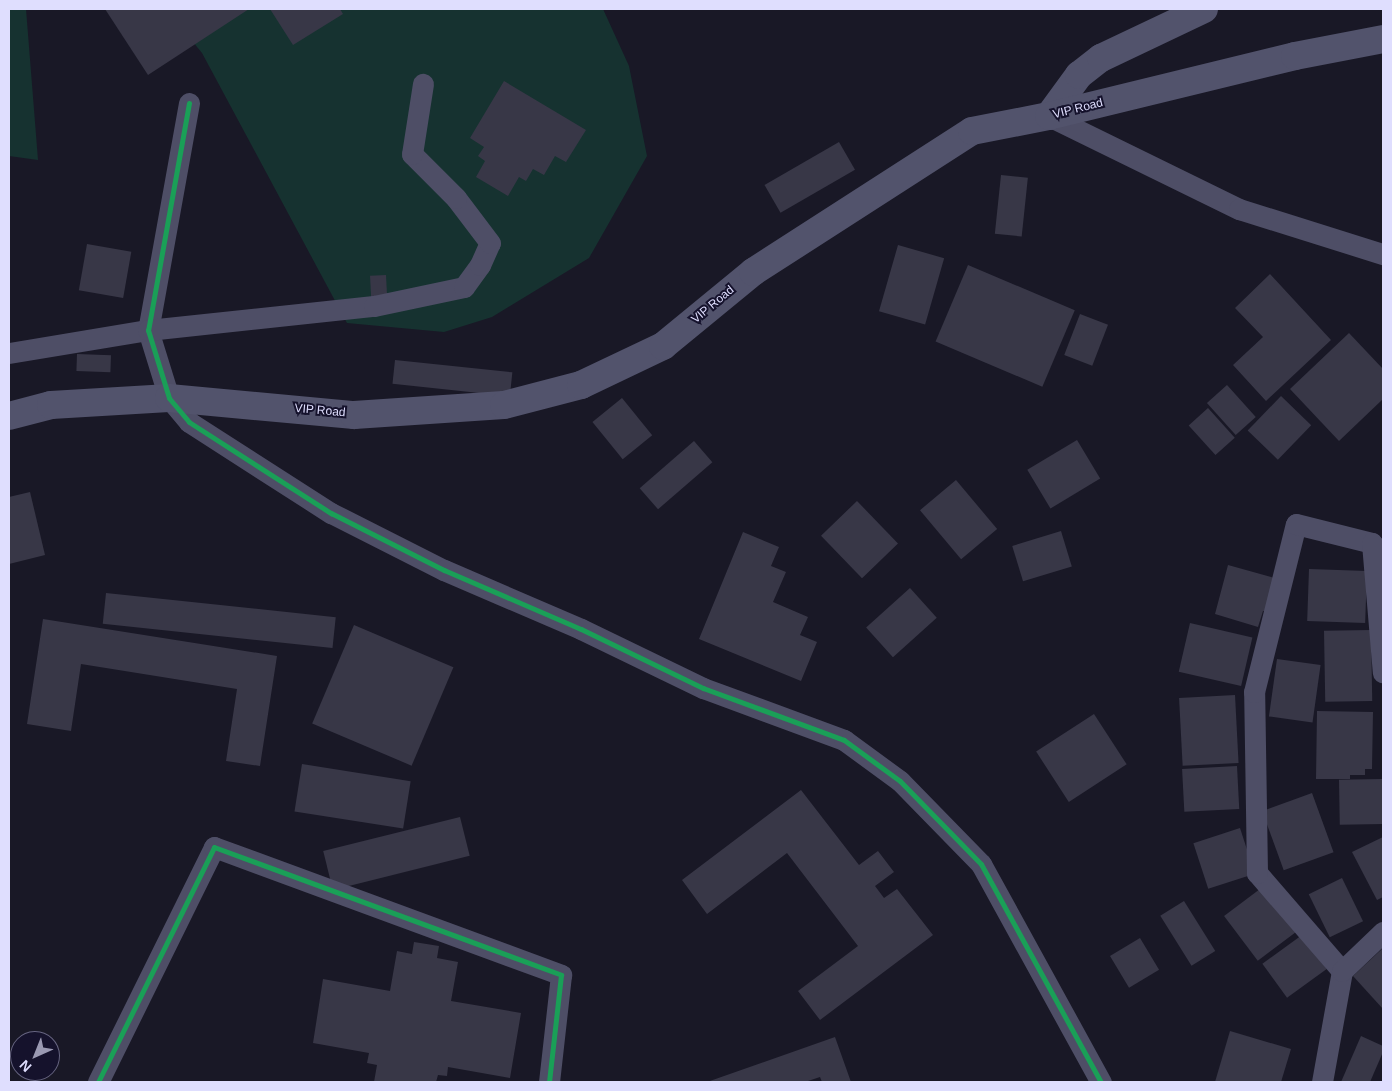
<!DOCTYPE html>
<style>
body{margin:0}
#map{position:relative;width:1392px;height:1091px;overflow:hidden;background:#191826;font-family:Helvetica,sans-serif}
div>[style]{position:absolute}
.green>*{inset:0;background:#163230}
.building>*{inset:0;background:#383747;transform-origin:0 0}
.street>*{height:21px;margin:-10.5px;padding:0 10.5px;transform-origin:10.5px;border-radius:10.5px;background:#4e4e66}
.secondary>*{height:28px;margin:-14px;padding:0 14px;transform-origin:14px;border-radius:14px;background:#52536c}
.cycleway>*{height:5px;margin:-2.5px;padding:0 2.5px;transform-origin:2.5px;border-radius:2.5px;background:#1a9f57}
span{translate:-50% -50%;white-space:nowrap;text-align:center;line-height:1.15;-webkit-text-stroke:4px #15122c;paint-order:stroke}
.street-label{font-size:12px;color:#dfdefe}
.frame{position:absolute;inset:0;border:10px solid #dfdefe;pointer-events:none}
.north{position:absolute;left:10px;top:1031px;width:50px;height:50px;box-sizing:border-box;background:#15122c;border:1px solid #666480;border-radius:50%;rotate:224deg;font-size:14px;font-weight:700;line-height:20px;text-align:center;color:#dfdefe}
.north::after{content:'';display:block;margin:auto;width:18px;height:22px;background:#9a99b2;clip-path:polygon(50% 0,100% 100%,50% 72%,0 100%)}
</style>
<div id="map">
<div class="green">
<div style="clip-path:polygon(9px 9px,26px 9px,38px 160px,9px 156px)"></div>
<div style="clip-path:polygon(166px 9px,603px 9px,629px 66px,647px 156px,589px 258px,492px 317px,444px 332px,347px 323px,202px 53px)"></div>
</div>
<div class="building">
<div style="clip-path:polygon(105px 9px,249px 9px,148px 75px)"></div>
<div style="clip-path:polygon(270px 9px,340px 9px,343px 14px,293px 45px)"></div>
<div style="clip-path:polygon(504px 81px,586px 130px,566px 162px,555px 156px,544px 175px,533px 169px,526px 181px,519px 177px,508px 196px,476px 177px,485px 161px,478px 156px,484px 147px,470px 138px)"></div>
<div style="left:839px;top:142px;width:32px;height:86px;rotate:60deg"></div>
<div style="left:1001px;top:175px;width:27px;height:59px;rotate:6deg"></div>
<div style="left:87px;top:244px;width:45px;height:47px;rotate:10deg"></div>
<div style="left:898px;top:245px;width:48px;height:69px;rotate:16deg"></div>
<div style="left:968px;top:265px;width:116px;height:83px;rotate:23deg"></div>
<div style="clip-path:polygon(1270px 274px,1331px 340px,1266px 401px,1233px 365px,1263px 337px,1235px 308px)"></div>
<div style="left:386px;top:275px;width:22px;height:16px;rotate:87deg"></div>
<div style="left:1080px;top:314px;width:30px;height:44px;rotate:21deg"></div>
<div style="clip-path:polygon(1349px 333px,1383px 369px,1383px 399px,1339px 441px,1290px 389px)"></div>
<div style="left:77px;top:354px;width:34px;height:17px;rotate:2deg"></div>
<div style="left:395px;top:360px;width:118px;height:24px;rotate:6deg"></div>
<div style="left:1227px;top:385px;width:43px;height:27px;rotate:48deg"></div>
<div style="left:1281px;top:396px;width:42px;height:48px;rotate:44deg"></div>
<div style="left:622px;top:398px;width:48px;height:38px;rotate:51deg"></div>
<div style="left:1208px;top:408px;width:40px;height:26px;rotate:48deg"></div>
<div style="left:1077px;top:440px;width:45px;height:58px;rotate:59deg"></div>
<div style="left:694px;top:441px;width:28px;height:72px;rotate:49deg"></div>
<div style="left:956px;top:480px;width:64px;height:47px;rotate:50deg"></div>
<div style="clip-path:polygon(30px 492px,45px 555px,9px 564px,9px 497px)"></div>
<div style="left:857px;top:501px;width:59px;height:50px;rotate:46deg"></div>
<div style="left:1061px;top:531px;width:37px;height:51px;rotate:73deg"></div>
<div style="clip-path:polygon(743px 532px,779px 547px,771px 566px,786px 572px,773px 602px,808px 617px,800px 635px,817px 642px,801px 681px,699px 639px)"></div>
<div style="clip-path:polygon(1228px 565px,1278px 579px,1269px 612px,1263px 611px,1258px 627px,1215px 614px)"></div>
<div style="left:1309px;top:569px;width:58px;height:52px;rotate:2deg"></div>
<div style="left:910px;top:588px;width:40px;height:59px;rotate:48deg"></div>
<div style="left:106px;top:593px;width:231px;height:31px;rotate:6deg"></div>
<div style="clip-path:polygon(43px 619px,277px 656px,260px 766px,226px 761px,237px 689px,81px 664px,71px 731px,27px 724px)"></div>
<div style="left:1190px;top:623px;width:64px;height:50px;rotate:13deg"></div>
<div style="left:354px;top:625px;width:108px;height:107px;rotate:23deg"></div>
<div style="left:1371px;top:630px;width:71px;height:47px;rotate:89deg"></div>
<div style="left:1277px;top:659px;width:44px;height:58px;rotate:8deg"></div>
<div style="left:1235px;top:695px;width:68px;height:56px;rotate:87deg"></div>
<div style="clip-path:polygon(1317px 711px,1373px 712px,1372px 769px,1365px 769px,1365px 775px,1350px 775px,1350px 779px,1316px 779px)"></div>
<div style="left:1094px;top:714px;width:60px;height:69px;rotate:57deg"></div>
<div style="left:302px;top:764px;width:110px;height:48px;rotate:9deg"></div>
<div style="left:1237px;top:766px;width:43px;height:55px;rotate:87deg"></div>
<div style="left:1382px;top:779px;width:45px;height:43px;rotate:89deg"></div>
<div style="clip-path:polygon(801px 790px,859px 865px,878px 851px,894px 872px,875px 886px,884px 898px,897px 889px,933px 935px,820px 1020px,798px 991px,858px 946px,787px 853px,707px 914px,682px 880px)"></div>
<div style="left:1312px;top:793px;width:63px;height:53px;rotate:70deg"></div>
<div style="left:460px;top:817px;width:40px;height:141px;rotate:76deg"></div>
<div style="left:1240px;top:828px;width:48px;height:49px;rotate:72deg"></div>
<div style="clip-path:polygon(1383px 837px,1383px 897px,1377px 900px,1352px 852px)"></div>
<div style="left:1342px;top:878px;width:48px;height:37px;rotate:64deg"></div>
<div style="left:1264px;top:886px;width:56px;height:50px;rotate:53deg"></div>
<div style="left:1184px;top:901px;width:59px;height:28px;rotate:58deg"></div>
<div style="left:1302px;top:935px;width:42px;height:49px;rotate:54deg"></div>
<div style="left:1140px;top:938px;width:37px;height:35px;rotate:59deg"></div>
<div style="clip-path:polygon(414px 942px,439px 946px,437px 958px,458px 962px,451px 1001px,521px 1013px,510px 1078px,448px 1067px,447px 1076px,438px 1075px,436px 1082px,374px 1082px,377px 1065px,367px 1063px,369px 1053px,313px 1043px,323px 979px,390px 991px,397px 951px,412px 954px)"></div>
<div style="clip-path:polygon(1383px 948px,1383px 1009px,1353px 976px)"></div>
<div style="clip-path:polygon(1230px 1031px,1291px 1049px,1281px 1082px,1215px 1082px)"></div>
<div style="clip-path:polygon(1361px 1036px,1383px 1046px,1383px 1052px,1370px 1082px,1341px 1082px)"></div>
<div style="clip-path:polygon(835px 1037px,851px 1082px,822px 1082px,820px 1077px,805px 1082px,707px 1082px)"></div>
</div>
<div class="street">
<div style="left:189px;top:103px;width:231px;rotate:100.2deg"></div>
<div style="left:148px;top:330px;width:71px;rotate:72.8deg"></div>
<div style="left:169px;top:398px;width:31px;rotate:50deg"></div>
<div style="left:189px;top:422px;width:169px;rotate:32.7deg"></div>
<div style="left:331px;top:513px;width:127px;rotate:26.8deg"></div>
<div style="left:444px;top:570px;width:149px;rotate:23.3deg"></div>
<div style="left:581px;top:629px;width:136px;rotate:25.8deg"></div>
<div style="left:703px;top:688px;width:150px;rotate:20.2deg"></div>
<div style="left:844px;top:740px;width:69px;rotate:36.2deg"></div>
<div style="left:900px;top:781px;width:116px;rotate:45.7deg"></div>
<div style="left:981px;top:864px;width:249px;rotate:61.2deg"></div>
<div style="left:1049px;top:116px;width:212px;rotate:26.1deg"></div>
<div style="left:1239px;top:209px;width:151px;rotate:17.4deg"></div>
<div style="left:9px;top:353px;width:141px;rotate:-9.4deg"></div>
<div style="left:148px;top:330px;width:227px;rotate:-6.1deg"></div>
<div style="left:374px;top:306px;width:92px;rotate:-11.9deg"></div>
<div style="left:464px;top:287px;width:27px;rotate:-54deg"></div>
<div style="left:480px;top:265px;width:24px;rotate:-66deg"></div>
<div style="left:490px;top:243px;width:56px;rotate:-127.1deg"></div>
<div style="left:456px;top:198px;width:62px;rotate:-135deg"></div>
<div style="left:412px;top:154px;width:71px;rotate:-81.1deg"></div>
<div style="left:1342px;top:971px;width:130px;rotate:-130.9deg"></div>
<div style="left:1257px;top:873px;width:181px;rotate:-90.9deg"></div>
<div style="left:1254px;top:692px;width:173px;rotate:-76deg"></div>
<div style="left:1296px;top:524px;width:78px;rotate:14deg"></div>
<div style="left:1372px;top:543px;width:130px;rotate:85.2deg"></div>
<div style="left:98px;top:1082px;width:262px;rotate:-63.7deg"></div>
<div style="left:214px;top:847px;width:370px;rotate:20.2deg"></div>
<div style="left:561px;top:975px;width:108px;rotate:96.4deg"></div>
<div style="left:1322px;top:1082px;width:113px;rotate:-79.8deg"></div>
<div style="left:1342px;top:971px;width:57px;rotate:-43.6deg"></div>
</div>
<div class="secondary">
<div style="left:1049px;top:116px;width:51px;rotate:-53.8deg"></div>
<div style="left:1079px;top:75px;width:28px;rotate:-38deg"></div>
<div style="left:1101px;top:58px;width:114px;rotate:-25.4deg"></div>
<div style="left:9px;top:416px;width:43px;rotate:-14.7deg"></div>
<div style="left:51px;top:405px;width:118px;rotate:-3.4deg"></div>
<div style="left:169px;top:398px;width:186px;rotate:5.3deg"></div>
<div style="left:354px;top:415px;width:150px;rotate:-3.8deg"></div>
<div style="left:504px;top:405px;width:80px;rotate:-14.6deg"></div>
<div style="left:581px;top:385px;width:91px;rotate:-25.4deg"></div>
<div style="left:663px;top:346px;width:117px;rotate:-39.4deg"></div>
<div style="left:753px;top:272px;width:260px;rotate:-32.8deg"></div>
<div style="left:972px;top:131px;width:78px;rotate:-11deg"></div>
<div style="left:1049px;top:116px;width:253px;rotate:-13.7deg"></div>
<div style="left:1295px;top:56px;width:90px;rotate:-10.9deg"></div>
</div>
<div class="cycleway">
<div style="left:189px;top:103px;width:231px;rotate:100.2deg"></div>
<div style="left:148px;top:330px;width:71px;rotate:72.8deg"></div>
<div style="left:169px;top:398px;width:31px;rotate:50deg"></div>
<div style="left:189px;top:422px;width:169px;rotate:32.7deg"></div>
<div style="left:331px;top:513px;width:127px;rotate:26.8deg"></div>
<div style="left:444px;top:570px;width:149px;rotate:23.3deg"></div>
<div style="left:581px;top:629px;width:136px;rotate:25.8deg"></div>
<div style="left:703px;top:688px;width:150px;rotate:20.2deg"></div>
<div style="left:844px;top:740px;width:69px;rotate:36.2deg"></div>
<div style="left:900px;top:781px;width:116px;rotate:45.7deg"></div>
<div style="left:981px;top:864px;width:249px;rotate:61.2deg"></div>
<div style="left:98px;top:1082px;width:262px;rotate:-63.7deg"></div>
<div style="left:214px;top:847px;width:370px;rotate:20.2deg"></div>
<div style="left:561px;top:975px;width:108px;rotate:96.4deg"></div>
</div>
<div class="street-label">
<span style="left:1078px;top:109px;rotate:-14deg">VIP Road</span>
<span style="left:713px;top:305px;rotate:-40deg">VIP Road</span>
<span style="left:320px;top:411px;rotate:5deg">VIP Road</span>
</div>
<div class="frame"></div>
<div class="north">N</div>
</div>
